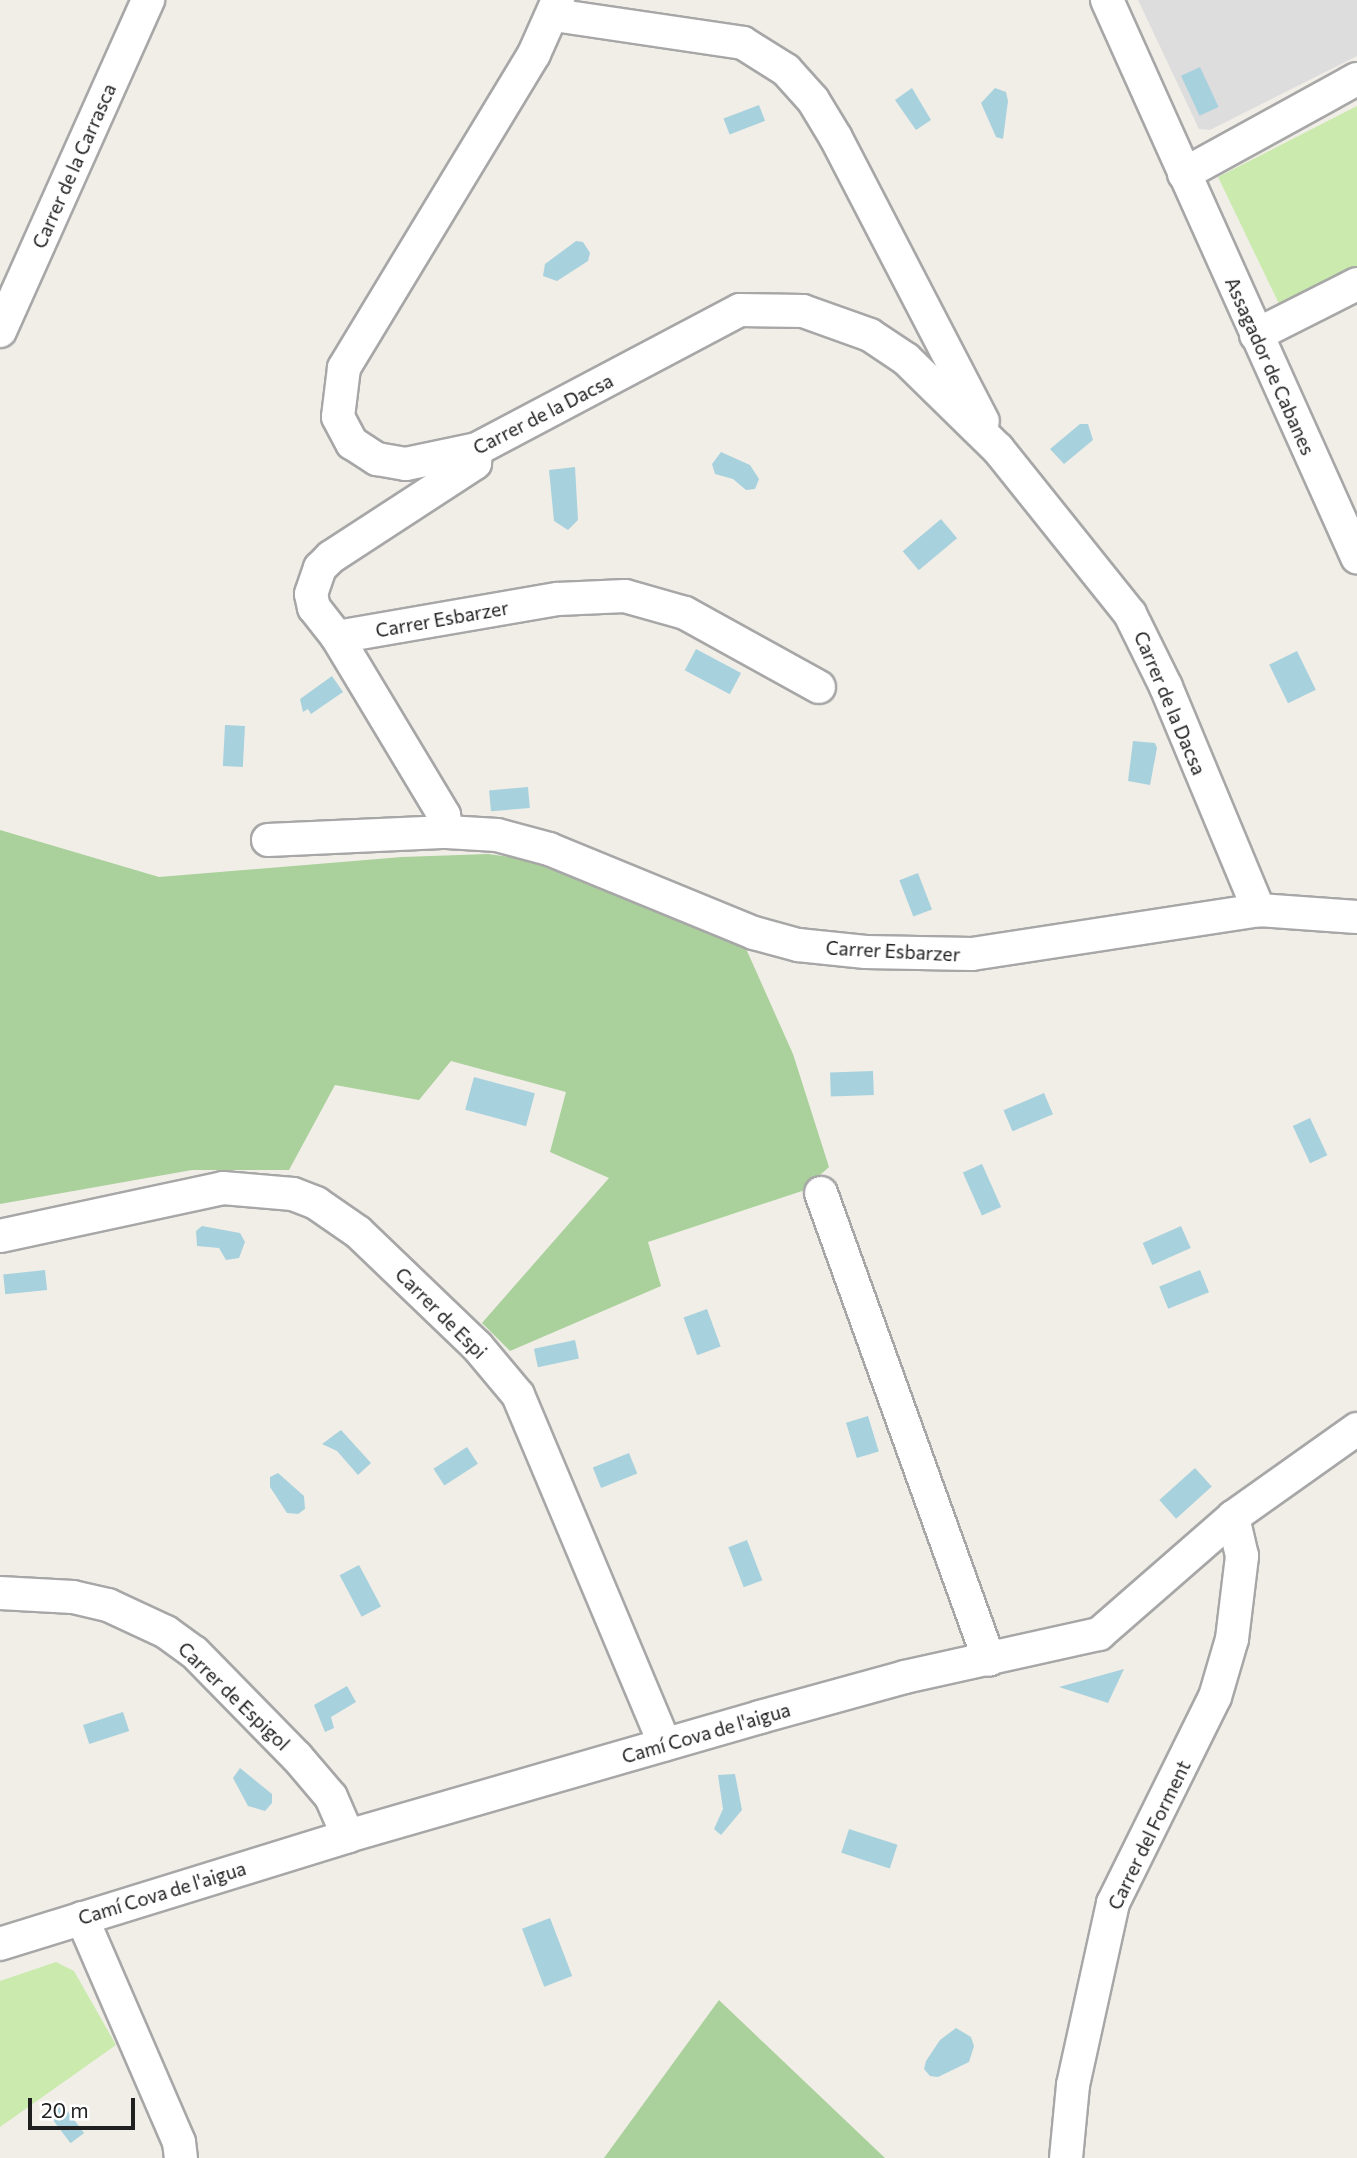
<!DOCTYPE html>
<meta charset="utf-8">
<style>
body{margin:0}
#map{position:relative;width:1357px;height:2158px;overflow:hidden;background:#f1eee7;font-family:Commissioner,sans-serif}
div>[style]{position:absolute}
.residential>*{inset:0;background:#dedddd}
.grass>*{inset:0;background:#caeaae}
.forest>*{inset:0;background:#aad09c}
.water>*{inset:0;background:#a8d1de;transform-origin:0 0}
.roads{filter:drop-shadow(2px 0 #a7a7a7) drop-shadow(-2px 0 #a7a7a7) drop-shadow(0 2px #a7a7a7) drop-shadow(0 -2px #a7a7a7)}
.minor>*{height:32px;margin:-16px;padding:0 16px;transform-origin:16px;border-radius:16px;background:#fff}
span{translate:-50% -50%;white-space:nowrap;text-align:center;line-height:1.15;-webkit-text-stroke:5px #fff;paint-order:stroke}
.street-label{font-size:19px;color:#202020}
.scale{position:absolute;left:28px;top:2098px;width:107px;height:32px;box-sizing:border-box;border:4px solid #202020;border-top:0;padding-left:9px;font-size:21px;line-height:24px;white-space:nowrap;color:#202020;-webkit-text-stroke:5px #fff;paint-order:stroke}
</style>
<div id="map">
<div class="residential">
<div style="clip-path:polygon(1138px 0,1357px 0,1357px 56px,1210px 130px,1199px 129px)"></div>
</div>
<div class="grass">
<div style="clip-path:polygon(1357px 106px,1357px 269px,1282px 310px,1218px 177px)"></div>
<div style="clip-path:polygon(56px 1962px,74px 1971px,116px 2045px,0 2127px,0 1981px)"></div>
</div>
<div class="forest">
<div style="clip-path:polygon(0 830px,159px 877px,402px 857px,488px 854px,532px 860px,743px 942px,793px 1054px,829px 1167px,802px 1191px,648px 1242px,661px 1286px,510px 1351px,482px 1323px,609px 1178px,550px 1152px,566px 1092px,451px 1061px,419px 1100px,335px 1085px,289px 1170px,192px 1170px,0 1204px)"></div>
<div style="clip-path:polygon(719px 2000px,721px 2002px,885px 2158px,604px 2158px)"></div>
</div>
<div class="water">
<div style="left:1200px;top:67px;width:44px;height:21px;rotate:65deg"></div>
<div style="clip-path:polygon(912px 88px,931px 120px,916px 130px,895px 100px)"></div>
<div style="clip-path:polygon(995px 88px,1006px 92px,1008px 101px,1003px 139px,996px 137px,981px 103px)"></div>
<div style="left:759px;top:105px;width:17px;height:38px;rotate:69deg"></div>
<div style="clip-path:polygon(576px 241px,583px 242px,590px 253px,588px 261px,557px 281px,543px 276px,545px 264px)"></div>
<div style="clip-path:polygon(1080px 424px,1088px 424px,1093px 440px,1064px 464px,1050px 449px)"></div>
<div style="clip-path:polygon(721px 452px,750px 465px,759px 479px,755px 489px,746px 490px,733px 479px,715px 474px,712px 464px)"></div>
<div style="clip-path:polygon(575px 467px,578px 520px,568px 530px,554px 521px,549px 470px)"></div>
<div style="left:941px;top:519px;width:25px;height:50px;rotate:50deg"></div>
<div style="left:696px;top:649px;width:51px;height:24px;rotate:28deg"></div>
<div style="left:1297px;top:651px;width:43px;height:31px;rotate:64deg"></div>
<div style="clip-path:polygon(332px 676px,343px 692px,311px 714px,308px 709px,303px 712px,300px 699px)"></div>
<div style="left:225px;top:725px;width:20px;height:41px;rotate:3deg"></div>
<div style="clip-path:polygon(1133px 741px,1155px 743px,1157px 748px,1150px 785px,1128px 781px)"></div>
<div style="left:528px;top:787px;width:21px;height:39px;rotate:85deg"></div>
<div style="left:918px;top:873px;width:39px;height:20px;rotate:69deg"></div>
<div style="left:873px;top:1071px;width:24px;height:43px;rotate:88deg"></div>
<div style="left:474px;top:1077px;width:63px;height:34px;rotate:15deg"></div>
<div style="left:1044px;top:1093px;width:23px;height:44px;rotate:67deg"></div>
<div style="left:1310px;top:1118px;width:41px;height:19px;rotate:65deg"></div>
<div style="left:982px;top:1164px;width:47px;height:21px;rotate:66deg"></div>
<div style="clip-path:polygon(202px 1226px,240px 1233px,245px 1242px,239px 1258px,226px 1260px,219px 1248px,197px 1246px,196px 1231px)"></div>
<div style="left:1181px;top:1226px;width:24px;height:42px;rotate:66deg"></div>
<div style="left:45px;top:1270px;width:20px;height:42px;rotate:84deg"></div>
<div style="left:1200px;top:1270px;width:24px;height:44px;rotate:68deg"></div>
<div style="left:707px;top:1309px;width:40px;height:25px;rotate:70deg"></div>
<div style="left:575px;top:1340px;width:19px;height:42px;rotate:78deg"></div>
<div style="left:868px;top:1416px;width:37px;height:23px;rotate:73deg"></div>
<div style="clip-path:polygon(341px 1430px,371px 1463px,358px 1475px,337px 1451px,322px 1444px)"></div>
<div style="left:467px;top:1447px;width:20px;height:40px;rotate:57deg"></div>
<div style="left:629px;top:1453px;width:22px;height:39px;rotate:68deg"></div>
<div style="left:1195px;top:1468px;width:25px;height:48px;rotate:48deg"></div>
<div style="clip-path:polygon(278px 1473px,304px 1496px,305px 1509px,298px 1514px,287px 1513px,270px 1487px,270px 1477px)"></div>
<div style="left:747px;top:1540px;width:43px;height:20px;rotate:69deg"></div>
<div style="left:359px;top:1565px;width:47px;height:22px;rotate:62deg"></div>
<div style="clip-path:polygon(1124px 1669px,1108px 1703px,1059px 1687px)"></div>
<div style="clip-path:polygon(347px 1686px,356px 1702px,331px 1717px,334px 1728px,325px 1732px,314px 1705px)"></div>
<div style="left:123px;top:1712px;width:20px;height:42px;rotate:72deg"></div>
<div style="clip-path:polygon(240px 1768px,272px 1794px,272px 1803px,265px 1811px,248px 1806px,233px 1778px)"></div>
<div style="clip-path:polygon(735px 1774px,742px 1810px,721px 1835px,714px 1829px,723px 1809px,718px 1775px)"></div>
<div style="left:849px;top:1829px;width:51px;height:25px;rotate:18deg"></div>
<div style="left:550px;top:1918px;width:62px;height:30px;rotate:69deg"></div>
<div style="clip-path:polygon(956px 2028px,971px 2037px,974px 2046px,969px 2062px,938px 2077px,930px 2076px,924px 2069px,926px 2061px,940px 2040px)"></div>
<div style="left:60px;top:2101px;width:40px;height:17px;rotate:53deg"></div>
</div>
<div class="roads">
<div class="minor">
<div style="left:558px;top:0;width:59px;rotate:114deg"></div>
<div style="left:534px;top:54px;width:367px;rotate:121.2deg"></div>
<div style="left:344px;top:368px;width:49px;rotate:97deg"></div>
<div style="left:338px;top:417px;width:30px;rotate:62deg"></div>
<div style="left:352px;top:443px;width:30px;rotate:33deg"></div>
<div style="left:377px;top:459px;width:29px;rotate:10deg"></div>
<div style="left:406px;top:464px;width:73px;rotate:-11.9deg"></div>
<div style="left:477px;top:449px;width:297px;rotate:-27.9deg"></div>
<div style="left:740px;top:310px;width:63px;rotate:0.9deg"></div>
<div style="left:803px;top:311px;width:71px;rotate:19.7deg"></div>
<div style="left:870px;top:335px;width:43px;rotate:33.7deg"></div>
<div style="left:906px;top:359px;width:129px;rotate:44.4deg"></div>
<div style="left:998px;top:449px;width:211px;rotate:51.3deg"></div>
<div style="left:1130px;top:614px;width:81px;rotate:63.7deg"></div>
<div style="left:1166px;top:687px;width:242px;rotate:67.4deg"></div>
<div style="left:1107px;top:0;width:611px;rotate:65.83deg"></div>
<div style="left:554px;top:15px;width:191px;rotate:8.4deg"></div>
<div style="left:743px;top:43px;width:51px;rotate:32.1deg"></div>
<div style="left:786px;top:70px;width:40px;rotate:48deg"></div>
<div style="left:813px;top:100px;width:44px;rotate:58.8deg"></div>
<div style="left:836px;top:138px;width:319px;rotate:62.6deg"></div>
<div style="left:1184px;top:174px;width:197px;rotate:-28.8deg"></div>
<div style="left:0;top:331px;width:363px;rotate:-65.9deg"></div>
<div style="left:1256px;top:335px;width:113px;rotate:-26.8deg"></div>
<div style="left:337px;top:637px;width:224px;rotate:-9.8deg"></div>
<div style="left:558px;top:599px;width:67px;rotate:-2.6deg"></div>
<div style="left:625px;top:596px;width:62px;rotate:15.8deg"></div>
<div style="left:685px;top:613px;width:153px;rotate:28.9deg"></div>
<div style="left:447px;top:832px;width:17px;rotate:-100deg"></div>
<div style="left:444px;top:815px;width:208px;rotate:-121deg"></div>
<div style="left:337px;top:637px;width:37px;rotate:-128deg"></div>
<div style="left:314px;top:608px;width:14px;rotate:-102deg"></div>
<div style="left:311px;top:594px;width:28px;rotate:-71deg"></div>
<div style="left:320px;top:568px;width:16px;rotate:-45deg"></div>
<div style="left:331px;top:557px;width:172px;rotate:-33.1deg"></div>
<div style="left:475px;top:463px;width:12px;rotate:-85deg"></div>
<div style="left:268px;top:840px;width:179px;rotate:-2.6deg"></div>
<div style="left:447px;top:832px;width:50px;rotate:3.4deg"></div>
<div style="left:497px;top:835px;width:54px;rotate:15.1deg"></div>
<div style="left:549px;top:849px;width:222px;rotate:22.3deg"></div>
<div style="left:754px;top:933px;width:46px;rotate:15.3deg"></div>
<div style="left:798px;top:945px;width:68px;rotate:5.9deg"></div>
<div style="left:866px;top:952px;width:106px;rotate:1.1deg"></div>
<div style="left:972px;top:954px;width:290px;rotate:-8.7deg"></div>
<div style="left:1259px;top:910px;width:98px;rotate:4.1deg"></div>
<div style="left:821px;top:1193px;width:496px;rotate:70.2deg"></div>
<div style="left:0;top:1236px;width:228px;rotate:-12.1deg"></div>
<div style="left:223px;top:1188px;width:70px;rotate:4.9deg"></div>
<div style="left:293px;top:1194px;width:25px;rotate:21deg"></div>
<div style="left:316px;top:1203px;width:51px;rotate:34.6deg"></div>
<div style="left:358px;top:1232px;width:165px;rotate:43.8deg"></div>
<div style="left:477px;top:1346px;width:64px;rotate:50.1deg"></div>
<div style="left:518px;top:1395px;width:379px;rotate:67.2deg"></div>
<div style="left:0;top:1593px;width:73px;rotate:3.1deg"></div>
<div style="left:73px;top:1597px;width:36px;rotate:13deg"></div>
<div style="left:108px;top:1605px;width:64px;rotate:25deg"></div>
<div style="left:166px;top:1632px;width:34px;rotate:36deg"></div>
<div style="left:194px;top:1652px;width:147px;rotate:45.6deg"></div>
<div style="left:297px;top:1757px;width:52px;rotate:49.6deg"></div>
<div style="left:331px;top:1797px;width:43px;rotate:66.4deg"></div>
<div style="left:82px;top:1918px;width:244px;rotate:66.6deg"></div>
<div style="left:179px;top:2142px;width:16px;rotate:83deg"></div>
<div style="left:0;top:1944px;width:364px;rotate:-17.2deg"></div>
<div style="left:348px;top:1836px;width:429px;rotate:-16.1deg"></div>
<div style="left:760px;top:1717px;width:150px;rotate:-15.4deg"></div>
<div style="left:905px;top:1677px;width:199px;rotate:-12.5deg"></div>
<div style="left:1099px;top:1634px;width:178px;rotate:-41.1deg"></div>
<div style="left:1233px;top:1517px;width:152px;rotate:-35.4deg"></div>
<div style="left:1066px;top:2158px;width:73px;rotate:-84.5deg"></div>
<div style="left:1073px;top:2085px;width:186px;rotate:-77.6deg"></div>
<div style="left:1113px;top:1903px;width:230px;rotate:-63.7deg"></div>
<div style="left:1215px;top:1697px;width:60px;rotate:-73.7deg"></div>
<div style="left:1232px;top:1639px;width:84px;rotate:-83.1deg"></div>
<div style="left:1242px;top:1556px;width:40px;rotate:-103deg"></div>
</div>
</div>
<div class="street-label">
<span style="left:74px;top:166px;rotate:-66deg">Carrer de la Carrasca</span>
<span style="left:1270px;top:366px;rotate:66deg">Assagador de Cabanes</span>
<span style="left:543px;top:414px;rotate:-27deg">Carrer de la Dacsa</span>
<span style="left:442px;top:619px;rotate:-10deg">Carrer Esbarzer</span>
<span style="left:1170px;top:703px;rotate:67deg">Carrer de la Dacsa</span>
<span style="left:893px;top:951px;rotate:3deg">Carrer Esbarzer</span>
<span style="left:441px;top:1313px;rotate:45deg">Carrer de Espi</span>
<span style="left:234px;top:1696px;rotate:44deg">Carrer de Espigol</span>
<span style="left:706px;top:1733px;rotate:-16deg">Camí Cova de l'aigua</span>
<span style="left:1149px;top:1835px;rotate:-64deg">Carrer del Forment</span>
<span style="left:162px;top:1893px;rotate:-17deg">Camí Cova de l'aigua</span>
</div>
<div class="scale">20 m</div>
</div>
